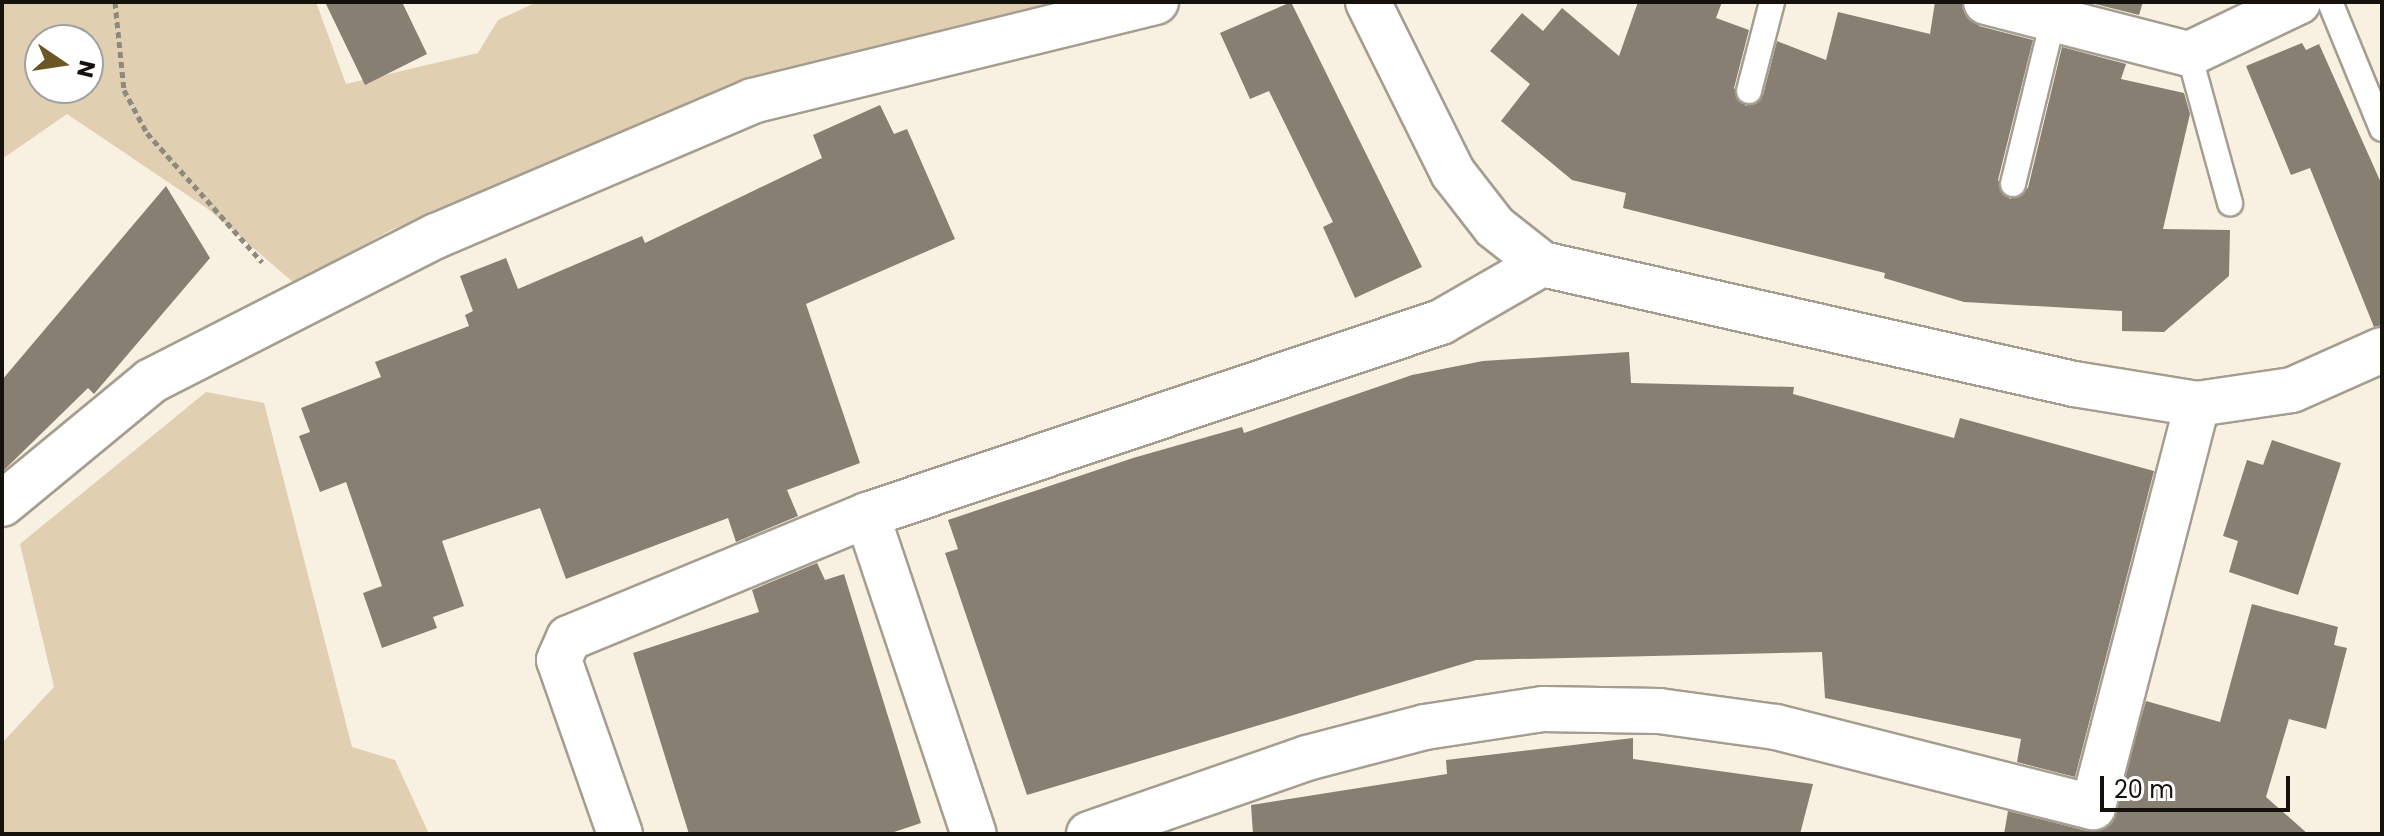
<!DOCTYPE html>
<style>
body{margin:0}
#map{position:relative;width:2384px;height:836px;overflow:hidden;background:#f8f0e1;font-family:Poppins,sans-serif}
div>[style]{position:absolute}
.green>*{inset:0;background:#e0d0b1}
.building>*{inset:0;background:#867f72}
.path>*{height:5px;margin-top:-2.5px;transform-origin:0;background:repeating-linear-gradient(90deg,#8e897e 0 6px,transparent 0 10px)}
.roads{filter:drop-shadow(2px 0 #a59e90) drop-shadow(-2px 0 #a59e90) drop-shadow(0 2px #a59e90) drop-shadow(0 -2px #a59e90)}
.lane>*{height:24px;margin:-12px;padding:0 12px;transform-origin:12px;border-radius:12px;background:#fff}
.street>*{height:44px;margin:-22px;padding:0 22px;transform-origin:22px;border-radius:22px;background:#fff}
span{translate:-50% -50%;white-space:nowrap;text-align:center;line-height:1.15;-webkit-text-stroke:8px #fff;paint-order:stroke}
.frame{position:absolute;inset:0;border:4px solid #15120d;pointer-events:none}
.north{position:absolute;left:24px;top:24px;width:80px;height:80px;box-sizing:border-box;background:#fff;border:2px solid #a1a09e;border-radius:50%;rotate:103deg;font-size:22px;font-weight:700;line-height:32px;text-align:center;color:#15120d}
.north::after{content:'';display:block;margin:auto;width:28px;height:36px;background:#6d5626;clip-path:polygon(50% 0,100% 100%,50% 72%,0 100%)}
.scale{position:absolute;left:2100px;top:776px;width:190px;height:36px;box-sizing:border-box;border:4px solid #15120d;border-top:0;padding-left:10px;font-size:24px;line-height:28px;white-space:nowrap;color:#15120d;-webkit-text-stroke:6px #fff;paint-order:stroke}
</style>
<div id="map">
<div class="green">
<div style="clip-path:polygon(evenodd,2px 2px,316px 2px,346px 84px,478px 53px,498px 20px,537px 2px,1062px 2px,735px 84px,391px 230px,294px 283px,208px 209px,67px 114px,2px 159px,2px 2px,40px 40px,88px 40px,88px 88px,40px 88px,40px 40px)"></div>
<div style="clip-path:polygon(206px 392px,264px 403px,352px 747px,395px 760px,429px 834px,2px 834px,2px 743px,54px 687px,20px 544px)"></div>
</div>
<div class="building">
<div style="clip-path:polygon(325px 2px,402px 2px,427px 54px,365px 85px)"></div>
<div style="clip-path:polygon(1291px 2px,1422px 267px,1355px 298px,1323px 227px,1333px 222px,1269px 91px,1250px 99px,1220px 33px)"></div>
<div style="clip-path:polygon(1638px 2px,1722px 2px,1716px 18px,1749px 30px,1734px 88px,1746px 106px,1763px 95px,1777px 41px,1826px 60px,1838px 12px,1930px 34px,1935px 2px,1962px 2px,1979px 26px,2033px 40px,1998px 180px,2010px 199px,2028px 188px,2062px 47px,2126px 64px,2121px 79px,2184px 93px,2190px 114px,2163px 229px,2230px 230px,2229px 276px,2164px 332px,2122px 331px,2122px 311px,1964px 302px,1884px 278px,1885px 273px,1623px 208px,1626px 193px,1572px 180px,1501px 121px,1530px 84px,1490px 51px,1522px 13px,1543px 31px,1562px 8px,1619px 56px)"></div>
<div style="clip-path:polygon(2087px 2px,2143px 2px,2139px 15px)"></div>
<div style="clip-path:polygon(2302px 43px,2306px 50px,2319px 44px,2382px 185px,2382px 325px,2374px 327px,2310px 168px,2291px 175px,2246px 66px)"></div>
<div style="clip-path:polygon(880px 105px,894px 134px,907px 129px,955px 239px,806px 304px,860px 463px,787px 490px,798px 516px,736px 542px,728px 518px,566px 579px,540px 508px,442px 541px,464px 606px,433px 617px,437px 628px,382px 648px,363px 593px,382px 586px,346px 482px,320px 492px,299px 436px,310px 432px,301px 408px,381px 377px,375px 362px,469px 326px,465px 315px,473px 311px,460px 276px,506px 258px,518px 289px,642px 236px,645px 243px,822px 158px,813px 135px)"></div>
<div style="clip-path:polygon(166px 186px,210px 258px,94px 394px,88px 388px,2px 472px,2px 380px)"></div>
<div style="clip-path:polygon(1629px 352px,1631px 383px,1794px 387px,1793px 394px,1954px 438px,1960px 418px,2154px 471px,2075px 777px,2017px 762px,2021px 739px,1825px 698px,1822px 652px,1476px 660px,1027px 795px,945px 553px,958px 549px,948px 520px,1133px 458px,1242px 427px,1244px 433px,1412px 375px,1483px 361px)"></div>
<div style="clip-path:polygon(2272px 440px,2341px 463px,2298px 595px,2229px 572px,2238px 541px,2223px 536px,2247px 460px,2263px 465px)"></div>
<div style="clip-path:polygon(817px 563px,825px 580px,844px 574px,921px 823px,888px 834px,689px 834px,633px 653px,759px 612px,752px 590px)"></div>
<div style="clip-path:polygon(2252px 604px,2338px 627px,2334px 645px,2347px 648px,2326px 729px,2289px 719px,2266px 797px,2308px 834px,2004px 834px,2008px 811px,2087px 831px,2110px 825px,2146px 701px,2220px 722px)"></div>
<div style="clip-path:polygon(1633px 738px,1633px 759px,1813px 784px,1800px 834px,1253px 834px,1251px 805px,1447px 774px,1446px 760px)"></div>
</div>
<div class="path">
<div style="left:115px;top:2px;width:88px;rotate:84.2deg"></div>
<div style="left:124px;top:90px;width:49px;rotate:61.9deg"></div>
<div style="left:147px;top:133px;width:173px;rotate:48.3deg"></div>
</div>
<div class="roads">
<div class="lane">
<div style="left:2330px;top:2px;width:137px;rotate:67.7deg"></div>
<div style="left:2189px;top:54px;width:155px;rotate:74.6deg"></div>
<div style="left:1749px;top:91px;width:92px;rotate:-75.5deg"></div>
<div style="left:2013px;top:184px;width:169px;rotate:-76.3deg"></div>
</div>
<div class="street">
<div style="left:1368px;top:2px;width:191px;rotate:63.6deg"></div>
<div style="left:1453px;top:173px;width:68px;rotate:52.1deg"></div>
<div style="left:1495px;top:227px;width:60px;rotate:38.2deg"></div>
<div style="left:1542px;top:264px;width:545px;rotate:12.71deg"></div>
<div style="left:2074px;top:384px;width:125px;rotate:9.2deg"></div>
<div style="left:2197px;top:404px;width:96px;rotate:-8.4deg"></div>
<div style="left:2292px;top:390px;width:98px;rotate:-24deg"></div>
<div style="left:1986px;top:2px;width:210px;rotate:14.4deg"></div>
<div style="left:2189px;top:54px;width:121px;rotate:-25.5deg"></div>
<div style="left:2px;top:504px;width:193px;rotate:-39.5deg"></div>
<div style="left:151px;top:381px;width:320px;rotate:-27deg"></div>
<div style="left:436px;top:236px;width:344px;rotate:-23.1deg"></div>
<div style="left:752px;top:101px;width:416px;rotate:-13.8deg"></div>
<div style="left:867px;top:515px;width:336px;rotate:71.5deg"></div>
<div style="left:620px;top:834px;width:184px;rotate:-109.3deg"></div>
<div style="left:559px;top:660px;width:24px;rotate:-66deg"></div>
<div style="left:569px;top:638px;width:322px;rotate:-22.4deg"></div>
<div style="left:867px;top:515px;width:606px;rotate:-18.58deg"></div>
<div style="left:1441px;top:322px;width:116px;rotate:-29.9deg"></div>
<div style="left:1089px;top:834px;width:231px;rotate:-19.2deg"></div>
<div style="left:1307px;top:758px;width:122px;rotate:-14.7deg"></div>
<div style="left:1425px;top:727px;width:119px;rotate:-8.7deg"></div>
<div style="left:1543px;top:709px;width:116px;rotate:1deg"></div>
<div style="left:1659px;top:711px;width:118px;rotate:7.8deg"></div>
<div style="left:1776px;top:727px;width:327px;rotate:14.2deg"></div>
<div style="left:2093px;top:807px;width:416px;rotate:-75.5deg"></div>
</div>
</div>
<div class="frame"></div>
<div class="north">N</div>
<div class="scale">20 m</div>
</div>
